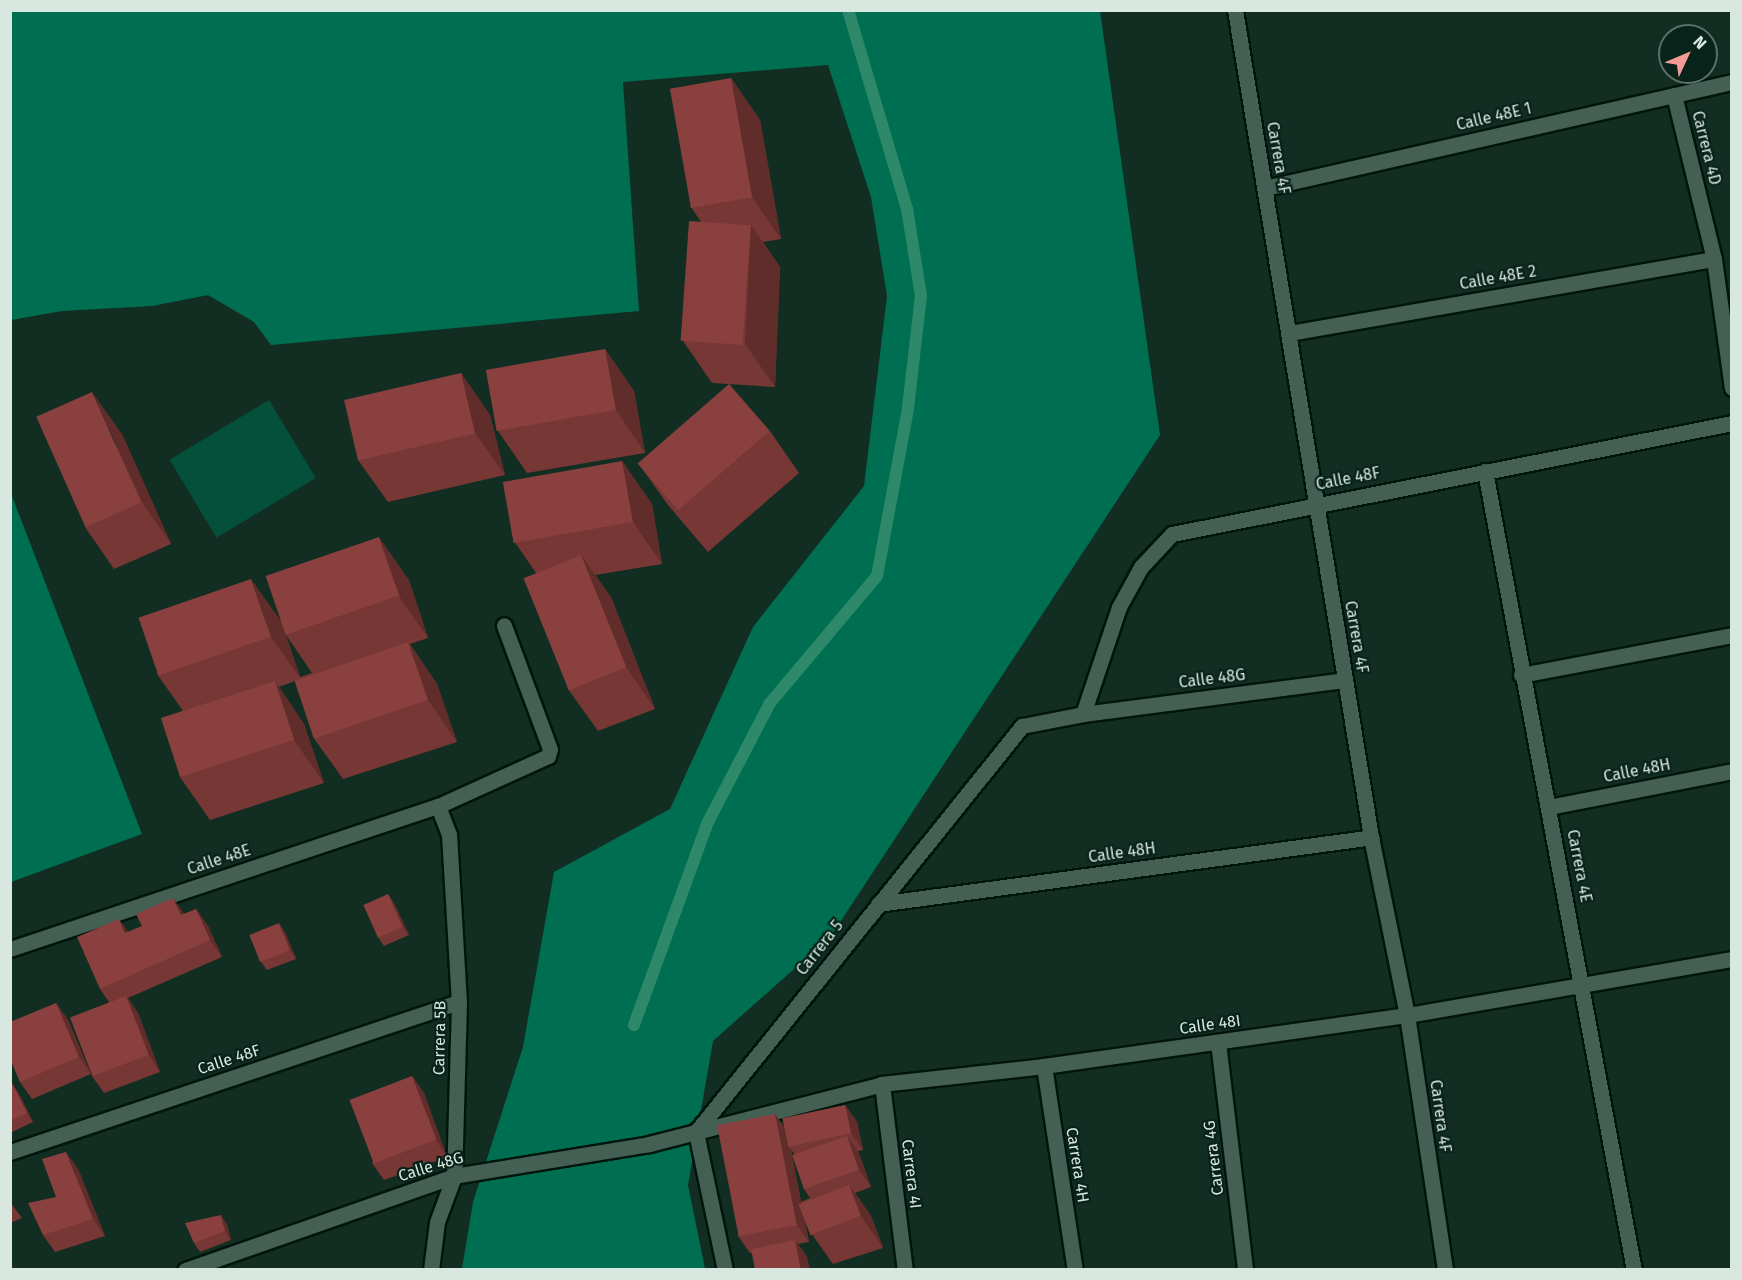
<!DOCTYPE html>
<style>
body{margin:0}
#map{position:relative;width:1742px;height:1280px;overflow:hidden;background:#122d22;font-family:"Fira Sans",sans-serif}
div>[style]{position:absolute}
.green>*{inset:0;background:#05503a;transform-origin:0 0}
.forest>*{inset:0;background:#006f51}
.stream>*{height:12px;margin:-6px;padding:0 6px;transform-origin:6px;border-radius:6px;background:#2d8969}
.roads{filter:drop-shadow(2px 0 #00150c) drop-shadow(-2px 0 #00150c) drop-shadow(0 2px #00150c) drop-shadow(0 -2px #00150c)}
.lane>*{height:15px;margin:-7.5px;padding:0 7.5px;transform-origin:7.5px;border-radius:7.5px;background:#445f53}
.street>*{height:15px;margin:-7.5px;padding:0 7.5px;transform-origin:7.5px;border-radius:7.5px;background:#445f53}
.secondary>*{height:15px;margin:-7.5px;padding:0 7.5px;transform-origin:7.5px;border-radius:7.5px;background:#445f53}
.wall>*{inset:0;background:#763735}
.shaded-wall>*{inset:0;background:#602d2b}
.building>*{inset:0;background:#89403e;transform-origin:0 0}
span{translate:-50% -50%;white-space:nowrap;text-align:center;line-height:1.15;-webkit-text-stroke:4.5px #082319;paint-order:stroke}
.street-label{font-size:16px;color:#d8e7e0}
.frame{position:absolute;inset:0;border:12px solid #d8e7e0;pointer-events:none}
.north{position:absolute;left:1658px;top:24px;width:60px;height:60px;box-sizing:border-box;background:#082319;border:2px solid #5b7169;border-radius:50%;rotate:46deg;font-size:16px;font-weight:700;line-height:24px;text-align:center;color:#d8e7e0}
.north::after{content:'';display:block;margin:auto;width:21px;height:27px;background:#f59b97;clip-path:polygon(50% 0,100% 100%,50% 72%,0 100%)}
</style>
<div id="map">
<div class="green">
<div style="left:269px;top:400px;width:91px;height:116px;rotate:59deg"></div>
</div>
<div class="forest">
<div style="clip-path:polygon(11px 11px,1100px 11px,1160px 435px,831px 936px,713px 1041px,688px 1185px,705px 1269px,462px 1269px,473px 1202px,523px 1047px,554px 872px,670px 809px,753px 627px,864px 486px,887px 296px,871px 197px,828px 65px,623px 82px,639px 311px,271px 345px,254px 322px,208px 295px,152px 306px,62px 311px,11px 320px)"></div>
<div style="clip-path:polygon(10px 491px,142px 834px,11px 882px,10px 882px)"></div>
</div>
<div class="stream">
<div style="left:634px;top:1025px;width:214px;rotate:-70deg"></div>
<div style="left:707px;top:824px;width:136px;rotate:-62.5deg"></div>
<div style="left:770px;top:703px;width:166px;rotate:-49.9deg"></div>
<div style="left:877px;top:576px;width:171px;rotate:-79.5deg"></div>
<div style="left:908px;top:408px;width:113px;rotate:-83.4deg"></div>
<div style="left:921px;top:296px;width:88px;rotate:-99.1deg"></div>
<div style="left:907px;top:209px;width:208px;rotate:-106.5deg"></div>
</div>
<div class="roads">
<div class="lane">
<div style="left:438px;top:806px;width:121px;rotate:-24.4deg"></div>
<div style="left:548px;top:756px;width:7px;rotate:-74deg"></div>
<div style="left:550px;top:749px;width:132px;rotate:-110.4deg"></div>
</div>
<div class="street">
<div style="left:1235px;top:10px;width:838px;rotate:80.66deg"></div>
<div style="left:1371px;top:837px;width:182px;rotate:78.6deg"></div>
<div style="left:1407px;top:1015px;width:258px;rotate:81.5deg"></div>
<div style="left:1674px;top:95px;width:169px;rotate:76.3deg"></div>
<div style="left:1714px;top:259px;width:130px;rotate:82.1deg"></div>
<div style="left:1265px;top:188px;width:479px;rotate:-12.8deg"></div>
<div style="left:1289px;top:333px;width:431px;rotate:-9.9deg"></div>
<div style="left:1485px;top:471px;width:813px;rotate:79.44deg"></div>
<div style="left:1521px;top:675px;width:215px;rotate:-10.7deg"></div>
<div style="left:1083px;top:714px;width:113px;rotate:-71.4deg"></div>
<div style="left:1119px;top:607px;width:46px;rotate:-61.2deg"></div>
<div style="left:1141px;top:567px;width:45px;rotate:-46.8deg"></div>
<div style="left:1172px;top:534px;width:571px;rotate:-11.21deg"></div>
<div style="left:1549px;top:807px;width:187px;rotate:-11.1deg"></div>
<div style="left:878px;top:904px;width:498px;rotate:-7.7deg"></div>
<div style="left:10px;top:949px;width:451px;rotate:-18.5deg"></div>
<div style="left:438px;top:806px;width:30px;rotate:69deg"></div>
<div style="left:449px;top:834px;width:168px;rotate:86.6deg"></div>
<div style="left:459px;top:1002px;width:174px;rotate:91.6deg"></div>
<div style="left:454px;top:1176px;width:285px;rotate:160.7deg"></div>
<div style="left:1218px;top:1042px;width:230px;rotate:83.2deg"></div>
<div style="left:1044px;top:1066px;width:206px;rotate:81.4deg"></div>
<div style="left:882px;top:1084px;width:187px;rotate:83deg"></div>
<div style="left:10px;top:1152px;width:473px;rotate:-18.5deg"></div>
<div style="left:725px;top:1270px;width:141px;rotate:-101.9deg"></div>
<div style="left:696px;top:1132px;width:521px;rotate:-51.24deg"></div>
<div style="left:1022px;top:726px;width:62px;rotate:-11.1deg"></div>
<div style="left:1083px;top:714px;width:263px;rotate:-7.4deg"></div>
</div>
<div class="secondary">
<div style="left:431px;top:1270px;width:48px;rotate:-82.9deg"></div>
<div style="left:437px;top:1222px;width:49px;rotate:-69.7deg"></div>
<div style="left:454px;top:1176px;width:198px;rotate:-9.3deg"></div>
<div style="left:649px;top:1144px;width:241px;rotate:-14.4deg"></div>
<div style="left:882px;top:1084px;width:163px;rotate:-6.3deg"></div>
<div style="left:1044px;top:1066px;width:367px;rotate:-8deg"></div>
<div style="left:1407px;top:1015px;width:330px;rotate:-9.8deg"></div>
</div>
</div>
<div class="wall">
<div style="clip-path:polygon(731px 78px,760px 120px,781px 239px,763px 242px,780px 267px,775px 387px,712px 383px,683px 341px,701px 222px,691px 207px)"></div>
<div style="clip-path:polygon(605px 349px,634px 391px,645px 453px,527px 473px,498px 431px)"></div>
<div style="clip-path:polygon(461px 373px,490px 415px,505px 475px,388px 502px,358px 460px)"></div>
<div style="clip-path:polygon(770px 431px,799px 473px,708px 552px,668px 505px,638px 463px)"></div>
<div style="clip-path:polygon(122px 434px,171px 544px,114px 569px,85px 527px)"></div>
<div style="clip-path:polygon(622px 461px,652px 504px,662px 564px,595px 575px,611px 597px,655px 709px,598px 731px,568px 689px,536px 573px,514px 541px)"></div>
<div style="clip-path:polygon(evenodd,409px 580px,428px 638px,410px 644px,437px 684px,457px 742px,343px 779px,313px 737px,295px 681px,279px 687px,304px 724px,324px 783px,210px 820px,180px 777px,183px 711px,157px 674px,280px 620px,409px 580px,286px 635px,312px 673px,300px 677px,286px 635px)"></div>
<div style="clip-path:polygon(388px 894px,394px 903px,409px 935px,384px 946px,378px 937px)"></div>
<div style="clip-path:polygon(196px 909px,208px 926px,222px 957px,128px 998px,138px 1013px,160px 1072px,104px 1093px,92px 1076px,109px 1002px,100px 989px,128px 932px,185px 914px)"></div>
<div style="clip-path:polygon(285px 932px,296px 959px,267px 970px,261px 962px)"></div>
<div style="clip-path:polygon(56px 1003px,68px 1020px,91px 1074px,32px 1099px,20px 1082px)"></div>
<div style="clip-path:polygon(412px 1076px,424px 1093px,447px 1157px,384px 1180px,372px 1163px)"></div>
<div style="clip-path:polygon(10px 1084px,18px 1092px,33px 1122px,10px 1133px)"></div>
<div style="clip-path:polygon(evenodd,845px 1105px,857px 1122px,863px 1150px,858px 1151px,871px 1187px,855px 1193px,871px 1216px,883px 1248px,833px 1264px,811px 1233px,804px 1217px,809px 1242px,798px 1244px,807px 1257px,750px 1253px,738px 1236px,775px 1114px,784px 1127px,845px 1105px,791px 1149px,794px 1154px,804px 1189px,810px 1198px,801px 1202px,791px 1149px)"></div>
<div style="clip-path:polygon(78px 1169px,105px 1236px,55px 1252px,43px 1235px,56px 1197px)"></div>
<div style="clip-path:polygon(10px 1202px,22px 1218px,10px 1223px)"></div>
<div style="clip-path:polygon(227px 1224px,231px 1240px,200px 1252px,194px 1243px)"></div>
</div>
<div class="shaded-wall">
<div style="clip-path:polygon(731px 78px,760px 120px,781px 239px,752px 197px)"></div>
<div style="clip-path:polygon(751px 225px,780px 267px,775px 387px,745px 344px)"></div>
<div style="clip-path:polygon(605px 349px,634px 391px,645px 453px,616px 410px)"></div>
<div style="clip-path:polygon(461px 373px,490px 415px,505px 475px,475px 433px)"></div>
<div style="clip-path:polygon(92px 392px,122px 434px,171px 544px,142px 502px)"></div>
<div style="clip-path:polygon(622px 461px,652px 504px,662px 564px,633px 522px)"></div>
<div style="clip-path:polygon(379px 537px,409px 580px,428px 638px,399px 596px)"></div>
<div style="clip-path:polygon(581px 555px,611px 597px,655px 709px,626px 667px)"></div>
<div style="clip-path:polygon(251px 579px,281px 621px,301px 679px,271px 637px)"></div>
<div style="clip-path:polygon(408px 642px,437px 684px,457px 742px,428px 700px)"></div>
<div style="clip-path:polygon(275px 681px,304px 724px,324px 783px,294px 740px)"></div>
<div style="clip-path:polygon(388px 894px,394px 903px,409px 935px,403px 927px)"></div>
<div style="clip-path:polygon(173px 898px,185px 915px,181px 915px)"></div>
<div style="clip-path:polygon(196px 909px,208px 926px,222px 957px,210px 940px)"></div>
<div style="clip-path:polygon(119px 919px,131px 936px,125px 933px)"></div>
<div style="clip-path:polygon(279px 923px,285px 932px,296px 959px,290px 950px)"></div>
<div style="clip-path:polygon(126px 996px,138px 1013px,160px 1072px,149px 1055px)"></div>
<div style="clip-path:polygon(56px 1003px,68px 1020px,91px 1074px,79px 1057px)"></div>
<div style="clip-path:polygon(412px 1076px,424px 1093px,447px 1157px,436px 1140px)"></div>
<div style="clip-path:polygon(12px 1083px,18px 1092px,33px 1122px,27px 1113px)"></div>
<div style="clip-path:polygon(845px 1105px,857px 1122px,863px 1150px,851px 1133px)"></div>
<div style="clip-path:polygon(775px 1114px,787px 1131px,789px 1147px,791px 1149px,809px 1242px,797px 1225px)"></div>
<div style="clip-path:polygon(847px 1136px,859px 1153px,871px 1187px,859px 1170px)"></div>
<div style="clip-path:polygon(66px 1152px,78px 1169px,105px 1236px,93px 1219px)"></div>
<div style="clip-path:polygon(849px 1185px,871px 1216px,883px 1248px,861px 1216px)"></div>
<div style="clip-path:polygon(221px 1215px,227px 1224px,231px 1240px,225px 1231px)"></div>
<div style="clip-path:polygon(795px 1240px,807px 1257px,810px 1269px,801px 1269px)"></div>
</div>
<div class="building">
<div style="left:731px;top:78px;width:121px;height:62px;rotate:80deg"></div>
<div style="left:689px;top:221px;width:62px;height:120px;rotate:4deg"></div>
<div style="left:605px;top:349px;width:62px;height:121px;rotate:80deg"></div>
<div style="left:461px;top:373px;width:62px;height:120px;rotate:77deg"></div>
<div style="left:729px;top:384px;width:62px;height:121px;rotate:49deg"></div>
<div style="left:92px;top:392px;width:121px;height:61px;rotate:66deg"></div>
<div style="left:622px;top:461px;width:62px;height:121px;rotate:80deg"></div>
<div style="left:379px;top:537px;width:62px;height:120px;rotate:71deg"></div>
<div style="left:581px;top:555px;width:121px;height:62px;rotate:68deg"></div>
<div style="left:251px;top:579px;width:61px;height:119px;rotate:71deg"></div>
<div style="left:408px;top:642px;width:61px;height:120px;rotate:71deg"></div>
<div style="left:275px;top:681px;width:62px;height:120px;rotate:72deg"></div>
<div style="left:388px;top:894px;width:36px;height:27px;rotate:66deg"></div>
<div style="clip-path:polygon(173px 898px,181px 915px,196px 909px,210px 940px,100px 989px,77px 937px,119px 919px,125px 933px,142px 926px,136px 914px)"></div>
<div style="left:279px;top:923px;width:29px;height:32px;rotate:68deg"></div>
<div style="left:126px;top:996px;width:63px;height:60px;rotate:69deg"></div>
<div style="clip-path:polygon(56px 1003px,79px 1057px,20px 1082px,10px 1059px,10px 1022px)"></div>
<div style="left:412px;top:1076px;width:68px;height:67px;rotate:69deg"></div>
<div style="clip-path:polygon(12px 1083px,27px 1113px,10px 1121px,10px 1084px)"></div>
<div style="left:845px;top:1105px;width:29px;height:64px;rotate:78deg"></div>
<div style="left:775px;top:1114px;width:113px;height:59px;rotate:79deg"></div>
<div style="left:847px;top:1136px;width:36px;height:58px;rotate:71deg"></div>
<div style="clip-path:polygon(66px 1152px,93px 1219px,43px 1235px,28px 1203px,56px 1197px,42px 1159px)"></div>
<div style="left:849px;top:1185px;width:33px;height:54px;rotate:69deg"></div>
<div style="clip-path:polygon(221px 1215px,225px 1231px,194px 1243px,185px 1223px)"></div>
<div style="clip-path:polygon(795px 1240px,801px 1269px,755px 1269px,751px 1249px)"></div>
</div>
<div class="street-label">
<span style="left:1494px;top:117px;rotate:-13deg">Calle 48E 1</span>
<span style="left:1706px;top:148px;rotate:76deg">Carrera 4D</span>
<span style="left:1278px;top:158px;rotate:80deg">Carrera 4F</span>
<span style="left:1498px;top:278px;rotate:-10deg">Calle 48E 2</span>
<span style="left:1348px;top:479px;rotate:-11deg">Calle 48F</span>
<span style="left:1356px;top:637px;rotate:80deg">Carrera 4F</span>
<span style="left:1212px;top:679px;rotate:-7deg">Calle 48G</span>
<span style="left:1637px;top:771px;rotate:-11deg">Calle 48H</span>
<span style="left:1122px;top:853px;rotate:-8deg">Calle 48H</span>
<span style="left:219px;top:860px;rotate:-18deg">Calle 48E</span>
<span style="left:1579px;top:866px;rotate:79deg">Carrera 4E</span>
<span style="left:820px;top:948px;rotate:-52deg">Carrera 5</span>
<span style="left:1210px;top:1025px;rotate:-8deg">Calle 48I</span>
<span style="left:440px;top:1038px;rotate:-89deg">Carrera 5B</span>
<span style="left:229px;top:1060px;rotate:-18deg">Calle 48F</span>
<span style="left:1440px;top:1116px;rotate:82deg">Carrera 4F</span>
<span style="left:1214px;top:1158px;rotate:-97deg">Carrera 4G</span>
<span style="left:1077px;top:1165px;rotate:81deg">Carrera 4H</span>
<span style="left:431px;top:1167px;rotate:-17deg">Calle 48G</span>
<span style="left:911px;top:1174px;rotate:83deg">Carrera 4I</span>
</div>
<div class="frame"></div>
<div class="north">N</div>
</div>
